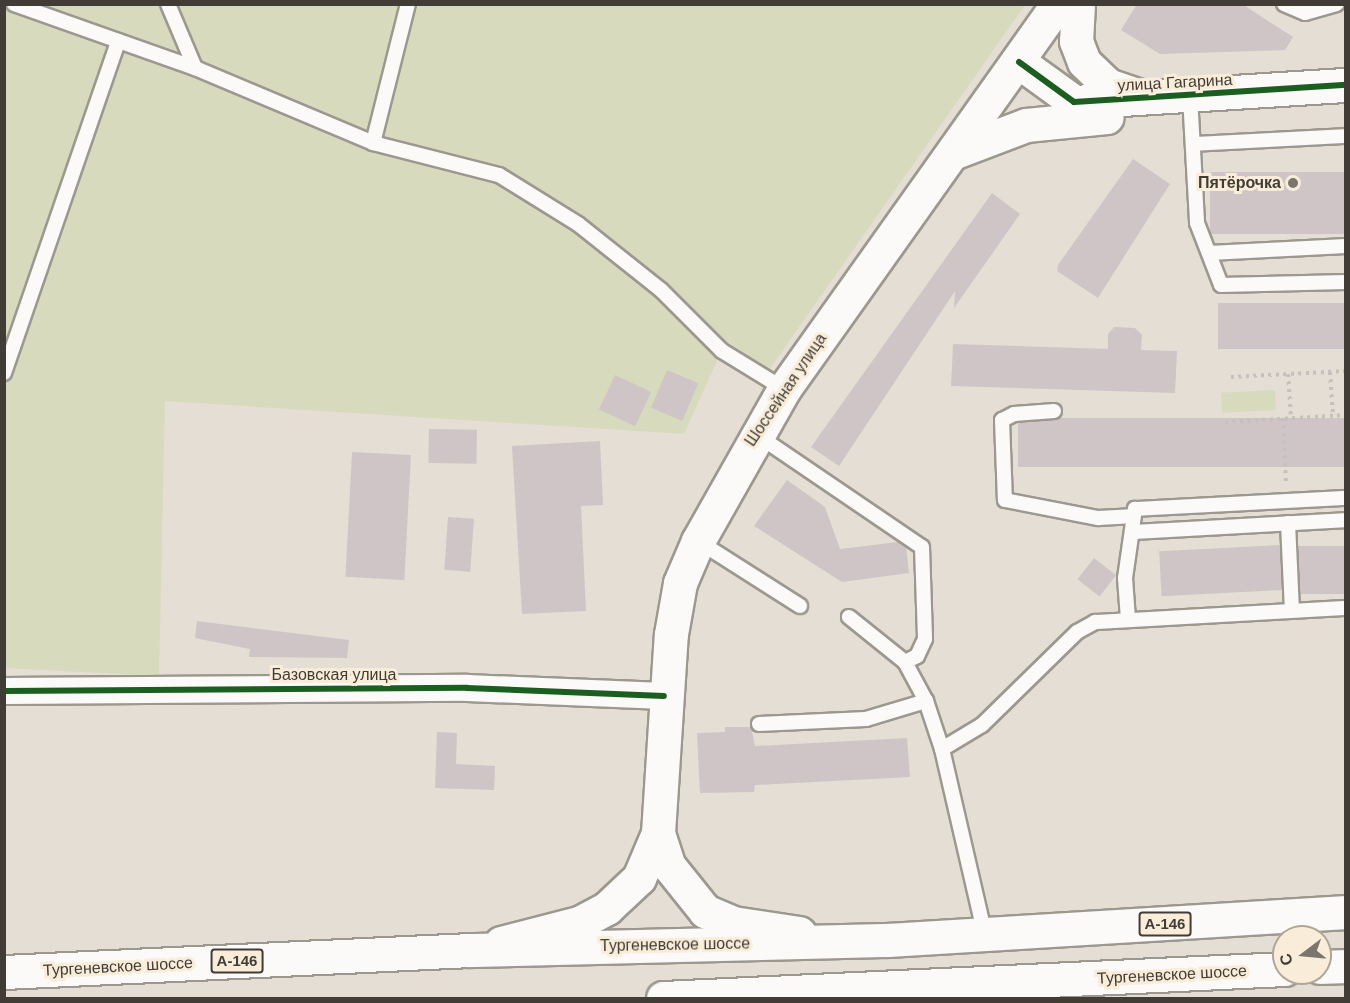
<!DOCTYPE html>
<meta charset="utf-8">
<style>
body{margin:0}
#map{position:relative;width:1350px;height:1003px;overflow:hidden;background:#e4ded4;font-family:Helvetica,sans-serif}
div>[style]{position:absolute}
.green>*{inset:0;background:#d8dabe;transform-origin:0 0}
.building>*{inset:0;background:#cfc5c7;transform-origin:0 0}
.path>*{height:4px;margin-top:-2px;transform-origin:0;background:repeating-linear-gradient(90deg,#c4c1be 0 3px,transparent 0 7.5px)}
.roads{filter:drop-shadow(2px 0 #9c9890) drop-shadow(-2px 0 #9c9890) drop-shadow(0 2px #9c9890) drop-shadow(0 -2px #9c9890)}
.lane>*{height:14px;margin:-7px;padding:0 7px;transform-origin:7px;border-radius:7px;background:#fbfaf9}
.street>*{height:26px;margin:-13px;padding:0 13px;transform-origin:13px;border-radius:13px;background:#fbfaf9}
.secondary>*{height:33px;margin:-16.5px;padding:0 16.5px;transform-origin:16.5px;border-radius:16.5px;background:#fbfaf9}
.highway>*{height:33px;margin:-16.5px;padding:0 16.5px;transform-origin:16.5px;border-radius:16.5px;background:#fbfaf9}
.cycleway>*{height:6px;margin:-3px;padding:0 3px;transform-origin:3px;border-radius:3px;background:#1b5e20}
.dots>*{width:16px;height:16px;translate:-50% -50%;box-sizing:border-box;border:3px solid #f9edda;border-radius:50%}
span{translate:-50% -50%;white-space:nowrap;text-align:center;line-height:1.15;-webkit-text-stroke:6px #f9edda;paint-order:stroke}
.shield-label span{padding:2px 4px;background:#f9edda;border:2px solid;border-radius:4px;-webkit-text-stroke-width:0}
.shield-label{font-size:15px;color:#413c35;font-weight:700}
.street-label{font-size:16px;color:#413c35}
.poi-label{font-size:16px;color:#413c35;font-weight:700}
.right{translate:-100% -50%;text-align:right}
.frame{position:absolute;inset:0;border:6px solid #413c35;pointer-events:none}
.north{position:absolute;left:1272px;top:925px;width:60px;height:60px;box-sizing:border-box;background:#f9edda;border:2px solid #afa698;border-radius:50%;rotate:254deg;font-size:16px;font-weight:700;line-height:24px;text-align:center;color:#413c35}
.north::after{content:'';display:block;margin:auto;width:21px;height:27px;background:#7a756d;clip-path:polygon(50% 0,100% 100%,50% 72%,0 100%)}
</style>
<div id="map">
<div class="green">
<div style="clip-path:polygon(4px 5px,1025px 5px,769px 370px,726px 341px,684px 434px,165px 401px,159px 676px,5px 668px)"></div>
<div style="left:1275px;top:390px;width:20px;height:54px;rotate:87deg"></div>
</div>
<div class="building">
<div style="clip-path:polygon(1137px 4px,1242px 4px,1293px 37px,1285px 50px,1160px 54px,1121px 30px)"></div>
<div style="clip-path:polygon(1133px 159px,1170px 184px,1098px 298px,1057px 271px,1058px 265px)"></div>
<div style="left:1346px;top:172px;width:62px;height:136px;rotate:90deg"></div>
<div style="clip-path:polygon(992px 193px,1020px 214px,954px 308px,955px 291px,839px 466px,811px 447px)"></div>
<div style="left:1346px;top:303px;width:46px;height:128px;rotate:90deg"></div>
<div style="clip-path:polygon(1114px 327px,1135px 328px,1142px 335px,1141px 350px,1177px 351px,1175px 393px,951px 386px,953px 344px,1108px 349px,1108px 334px)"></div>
<div style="left:667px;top:370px;width:34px;height:41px;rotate:23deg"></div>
<div style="left:615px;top:375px;width:40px;height:38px;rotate:25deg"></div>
<div style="left:1346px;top:418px;width:49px;height:328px;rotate:90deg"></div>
<div style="left:429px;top:429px;width:48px;height:34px;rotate:1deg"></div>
<div style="clip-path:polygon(600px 441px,603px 505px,581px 506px,586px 611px,522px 614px,512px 446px)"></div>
<div style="left:352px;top:452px;width:59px;height:125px;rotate:3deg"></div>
<div style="clip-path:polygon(787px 480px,825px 507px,840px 549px,898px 542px,906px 547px,909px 573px,842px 582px,754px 526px)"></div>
<div style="left:448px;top:517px;width:26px;height:53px;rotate:4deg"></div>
<div style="left:1280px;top:545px;width:45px;height:121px;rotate:87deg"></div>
<div style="left:1346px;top:546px;width:48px;height:48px;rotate:90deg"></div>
<div style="left:1094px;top:558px;width:28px;height:27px;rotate:38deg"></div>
<div style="clip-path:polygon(197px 621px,349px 640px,347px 658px,249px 657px,250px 649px,195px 638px)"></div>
<div style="clip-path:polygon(725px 727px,751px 727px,755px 746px,907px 738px,910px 777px,755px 785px,754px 792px,700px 793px,697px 733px,725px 732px)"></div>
<div style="clip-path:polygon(437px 732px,457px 733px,456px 764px,495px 766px,494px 790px,435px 788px)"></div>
</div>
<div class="path">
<div style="left:1330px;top:372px;width:44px;rotate:86.1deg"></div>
<div style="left:1288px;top:374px;width:44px;rotate:86.1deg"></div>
<div style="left:1231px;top:377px;width:115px;rotate:-3deg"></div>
<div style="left:1283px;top:418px;width:66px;rotate:87.4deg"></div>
<div style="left:1225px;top:422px;width:121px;rotate:-3.3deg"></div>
</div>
<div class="roads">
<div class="lane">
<div style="left:14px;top:4px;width:192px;rotate:19.5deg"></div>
<div style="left:195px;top:68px;width:193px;rotate:22.8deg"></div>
<div style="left:373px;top:143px;width:130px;rotate:14.3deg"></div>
<div style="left:499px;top:175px;width:93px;rotate:31.8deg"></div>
<div style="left:578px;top:224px;width:106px;rotate:38.5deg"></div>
<div style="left:661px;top:290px;width:86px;rotate:45deg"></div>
<div style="left:722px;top:351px;width:73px;rotate:31.5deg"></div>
<div style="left:168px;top:4px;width:69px;rotate:67.1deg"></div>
<div style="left:1284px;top:4px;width:23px;rotate:23deg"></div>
<div style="left:1305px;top:13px;width:33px;rotate:-16deg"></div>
<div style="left:1190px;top:96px;width:127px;rotate:86.8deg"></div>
<div style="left:1197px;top:223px;width:66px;rotate:68.8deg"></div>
<div style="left:1221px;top:285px;width:125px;rotate:-1.4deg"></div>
<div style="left:373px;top:143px;width:143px;rotate:-75.9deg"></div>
<div style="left:1193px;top:144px;width:153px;rotate:-3deg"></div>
<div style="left:1209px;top:253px;width:137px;rotate:-2.9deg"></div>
<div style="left:4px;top:373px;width:351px;rotate:-71deg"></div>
<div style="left:1054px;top:411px;width:40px;rotate:175.7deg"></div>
<div style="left:1014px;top:414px;width:13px;rotate:153deg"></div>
<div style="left:1002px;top:420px;width:80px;rotate:87.9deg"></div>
<div style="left:1005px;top:500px;width:95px;rotate:11deg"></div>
<div style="left:1098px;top:518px;width:33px;rotate:-3deg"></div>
<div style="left:757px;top:435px;width:199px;rotate:34.2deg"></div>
<div style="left:922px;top:547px;width:92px;rotate:88.1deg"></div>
<div style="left:925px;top:639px;width:19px;rotate:115deg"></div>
<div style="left:917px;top:656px;width:13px;rotate:153deg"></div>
<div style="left:905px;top:662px;width:72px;rotate:-141.2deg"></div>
<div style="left:1288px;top:523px;width:87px;rotate:87.4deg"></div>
<div style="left:1132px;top:532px;width:214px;rotate:-3.2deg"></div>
<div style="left:698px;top:541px;width:121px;rotate:32.5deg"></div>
<div style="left:1128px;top:619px;width:41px;rotate:-94.2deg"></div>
<div style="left:1125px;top:578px;width:70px;rotate:-81.8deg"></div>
<div style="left:1135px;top:509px;width:211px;rotate:-3deg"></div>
<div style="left:905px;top:662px;width:44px;rotate:61.7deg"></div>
<div style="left:926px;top:701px;width:51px;rotate:71.6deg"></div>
<div style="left:942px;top:749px;width:191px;rotate:77deg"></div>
<div style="left:759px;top:724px;width:107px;rotate:-2.7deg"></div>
<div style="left:866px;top:719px;width:63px;rotate:-16.7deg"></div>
<div style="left:942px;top:749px;width:47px;rotate:-31deg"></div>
<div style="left:982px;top:725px;width:133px;rotate:-44.4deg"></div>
<div style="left:1077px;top:632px;width:21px;rotate:-29deg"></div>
<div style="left:1095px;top:622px;width:251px;rotate:-3.2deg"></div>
</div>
<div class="street">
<div style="left:4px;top:691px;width:463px;rotate:-0.4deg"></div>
<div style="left:467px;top:688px;width:197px;rotate:2.3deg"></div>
</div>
<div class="secondary">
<div style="left:1078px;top:4px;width:37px;rotate:93deg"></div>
<div style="left:1076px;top:41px;width:22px;rotate:69deg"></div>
<div style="left:1084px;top:62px;width:33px;rotate:44deg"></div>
<div style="left:1108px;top:85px;width:31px;rotate:19deg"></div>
<div style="left:1019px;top:62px;width:68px;rotate:36deg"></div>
<div style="left:1074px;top:102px;width:273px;rotate:-3.6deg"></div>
<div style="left:955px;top:152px;width:76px;rotate:-20.8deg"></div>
<div style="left:1026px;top:125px;width:81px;rotate:-5.6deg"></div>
<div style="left:658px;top:833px;width:35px;rotate:72deg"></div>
<div style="left:669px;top:866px;width:58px;rotate:51.3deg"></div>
<div style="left:705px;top:911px;width:30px;rotate:23deg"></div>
<div style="left:733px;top:923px;width:67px;rotate:8.6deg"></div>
<div style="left:501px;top:943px;width:81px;rotate:-14.4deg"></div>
<div style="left:579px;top:923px;width:32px;rotate:-28deg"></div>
<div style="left:607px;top:908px;width:44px;rotate:-43.2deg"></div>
<div style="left:639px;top:878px;width:49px;rotate:-67.1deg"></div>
<div style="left:658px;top:833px;width:199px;rotate:-86.3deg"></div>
<div style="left:671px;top:634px;width:52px;rotate:-80deg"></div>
<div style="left:680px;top:583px;width:46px;rotate:-66.8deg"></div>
<div style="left:698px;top:541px;width:175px;rotate:-60.5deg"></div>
<div style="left:784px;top:389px;width:473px;rotate:-54.6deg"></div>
</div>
<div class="highway">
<div style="left:1320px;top:967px;width:26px;rotate:-2deg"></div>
<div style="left:4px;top:972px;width:467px;rotate:-2.7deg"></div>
<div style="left:470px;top:950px;width:418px;rotate:-1.4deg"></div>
<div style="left:888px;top:940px;width:459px;rotate:-3.5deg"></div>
<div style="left:663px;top:998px;width:622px;rotate:-2.67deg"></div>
</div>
</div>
<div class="cycleway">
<div style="left:1019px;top:62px;width:68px;rotate:36deg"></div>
<div style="left:1074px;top:102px;width:273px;rotate:-3.6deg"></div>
<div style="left:4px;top:691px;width:463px;rotate:-0.4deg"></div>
<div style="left:467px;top:688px;width:197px;rotate:2.3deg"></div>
</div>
<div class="dots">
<div style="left:1293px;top:183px;background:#7a756d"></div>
</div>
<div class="shield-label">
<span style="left:1165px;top:924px">А-146</span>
<span style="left:237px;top:961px">А-146</span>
</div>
<div class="street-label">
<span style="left:1175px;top:83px;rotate:-3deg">улица Гагарина</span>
<span style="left:786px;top:390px;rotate:-56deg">Шоссейная улица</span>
<span style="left:334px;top:675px">Базовская улица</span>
<span style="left:675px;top:945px;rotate:-1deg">Тургеневское шоссе</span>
<span style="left:118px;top:967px;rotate:-3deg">Тургеневское шоссе</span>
<span style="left:1172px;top:975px;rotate:-3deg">Тургеневское шоссе</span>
</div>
<div class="poi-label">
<span class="right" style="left:1281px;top:183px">Пятёрочка</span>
</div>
<div class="frame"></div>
<div class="north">С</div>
</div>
